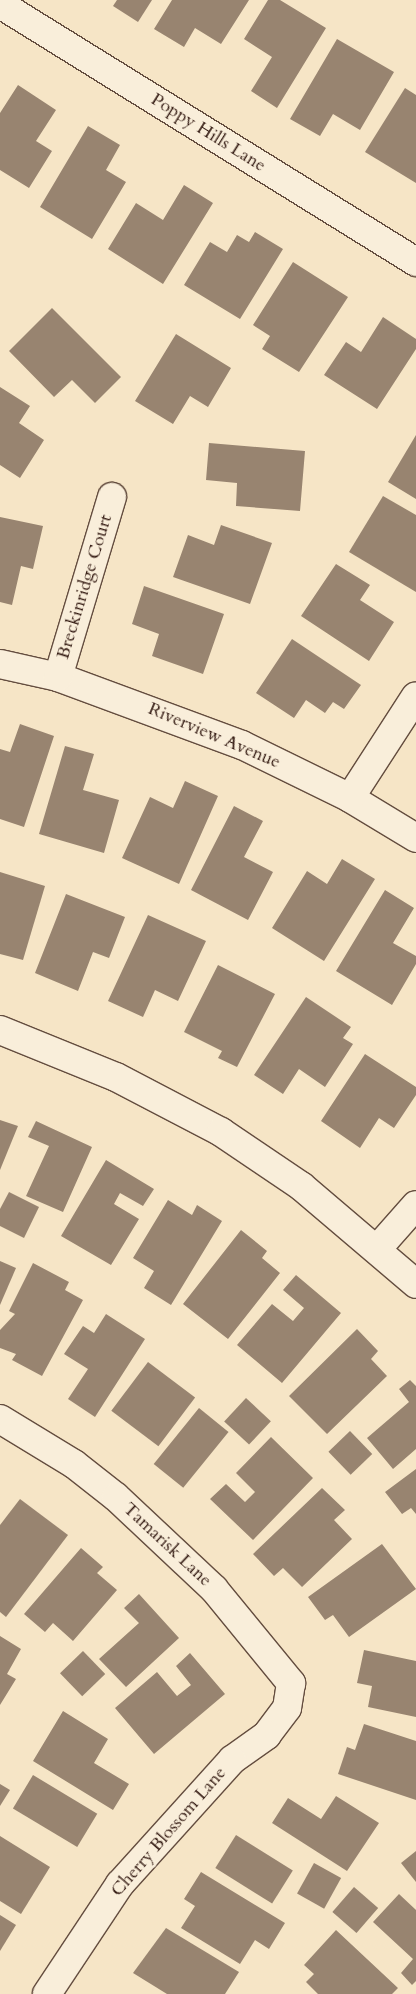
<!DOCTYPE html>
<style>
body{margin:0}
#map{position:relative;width:416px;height:1994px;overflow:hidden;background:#f6e5c6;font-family:Cardo,serif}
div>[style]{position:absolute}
.building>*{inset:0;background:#988470;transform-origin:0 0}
.roads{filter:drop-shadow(1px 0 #644d3f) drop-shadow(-1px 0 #644d3f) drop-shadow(0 1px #644d3f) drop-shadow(0 -1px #644d3f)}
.minor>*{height:28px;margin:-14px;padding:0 14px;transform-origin:14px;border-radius:14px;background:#f9eeda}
span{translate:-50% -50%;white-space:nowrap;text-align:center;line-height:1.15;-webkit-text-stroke:5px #f9eeda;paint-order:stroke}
.street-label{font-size:18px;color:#331a12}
</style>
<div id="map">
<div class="building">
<div style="clip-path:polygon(117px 0,152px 0,138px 22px,113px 6px)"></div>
<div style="clip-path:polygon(172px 0,249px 0,221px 44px,195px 28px,184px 47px,154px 29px)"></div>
<div style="clip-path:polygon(268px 0,280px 0,326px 28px,277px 108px,251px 91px,272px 57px,244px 39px)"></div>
<div style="clip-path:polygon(337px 39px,394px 72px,360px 130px,333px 114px,320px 136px,290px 119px)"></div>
<div style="clip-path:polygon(18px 85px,56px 110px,36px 141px,52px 151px,29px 188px,0 170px,0 113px)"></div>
<div style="clip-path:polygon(405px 88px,416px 95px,416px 183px,365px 152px)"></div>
<div style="clip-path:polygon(88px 126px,120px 145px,106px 170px,126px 182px,92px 239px,40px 207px)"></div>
<div style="clip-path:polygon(184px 185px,213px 203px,163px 284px,108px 249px,136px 203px,163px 220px)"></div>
<div style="clip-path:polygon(255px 232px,283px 249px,240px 319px,184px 285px,210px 242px,227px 252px,237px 235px,249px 242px)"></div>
<div style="clip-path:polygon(293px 262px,348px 297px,299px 372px,262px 349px,270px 336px,253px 325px)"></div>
<div style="clip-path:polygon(52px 308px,121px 377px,95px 403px,72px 380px,54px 397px,9px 351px)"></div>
<div style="clip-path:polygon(383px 317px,416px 339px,416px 349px,377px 409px,324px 375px,346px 342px,361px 352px)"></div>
<div style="clip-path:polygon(176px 334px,231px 368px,208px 407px,190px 396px,173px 424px,135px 401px)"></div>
<div style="clip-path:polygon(0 387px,30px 406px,19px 423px,44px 440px,20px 478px,0 465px)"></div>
<div style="clip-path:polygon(416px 435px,416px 499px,388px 482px)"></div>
<div style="clip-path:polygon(209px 443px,305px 451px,300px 511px,236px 506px,237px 483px,206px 480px)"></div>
<div style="clip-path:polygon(383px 496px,416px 515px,416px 592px,349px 552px)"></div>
<div style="clip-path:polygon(0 517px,43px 526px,33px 569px,21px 566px,12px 605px,0 602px)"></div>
<div style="clip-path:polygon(221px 525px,272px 543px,250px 604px,173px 577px,188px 535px,214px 545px)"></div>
<div style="clip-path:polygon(336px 564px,370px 585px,360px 600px,394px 622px,369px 661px,301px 616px)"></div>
<div style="clip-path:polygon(144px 586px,224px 614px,203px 674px,152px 656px,159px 634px,132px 624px)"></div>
<div style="clip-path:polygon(292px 639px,361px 685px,344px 709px,333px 702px,325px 713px,306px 700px,294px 718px,256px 693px)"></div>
<div style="clip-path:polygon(20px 724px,54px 736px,24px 827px,0 819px,0 749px,10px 752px)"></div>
<div style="clip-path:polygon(65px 746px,94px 754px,83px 790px,119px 800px,104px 853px,39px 834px)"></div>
<div style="clip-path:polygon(185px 781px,218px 796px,179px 884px,122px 858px,150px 797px,173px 808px)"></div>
<div style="clip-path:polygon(234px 806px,263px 821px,244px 857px,273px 872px,248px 920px,191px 890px)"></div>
<div style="clip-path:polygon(342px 859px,375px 879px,324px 961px,272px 928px,307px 871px,327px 884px)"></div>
<div style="clip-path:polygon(0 872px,45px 886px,23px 960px,0 954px)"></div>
<div style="clip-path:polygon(385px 890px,414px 908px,393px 943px,416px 956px,416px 964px,392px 1005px,336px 971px)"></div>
<div style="clip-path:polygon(66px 894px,125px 917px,109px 958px,93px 952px,78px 991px,35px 973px)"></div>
<div style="clip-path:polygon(148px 915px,206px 941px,178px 1001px,155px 990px,143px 1017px,108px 1001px)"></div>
<div style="clip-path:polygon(218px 965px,275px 994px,237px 1067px,218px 1058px,222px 1051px,184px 1032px)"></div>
<div style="clip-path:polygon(306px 997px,351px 1027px,343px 1038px,353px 1044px,325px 1087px,299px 1069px,283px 1094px,254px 1075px)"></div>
<div style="clip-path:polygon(365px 1054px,416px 1087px,416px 1095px,394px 1128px,379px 1118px,360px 1148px,321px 1121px)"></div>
<div style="clip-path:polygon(0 1120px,18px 1126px,0 1170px)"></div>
<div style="clip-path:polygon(36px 1121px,92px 1147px,63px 1212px,26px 1196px,49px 1146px,28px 1137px)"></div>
<div style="clip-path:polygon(106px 1160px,154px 1189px,143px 1206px,120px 1193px,114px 1204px,139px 1219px,111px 1265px,61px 1236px)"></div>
<div style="clip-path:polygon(9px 1192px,39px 1207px,24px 1238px,0 1226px,0 1209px)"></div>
<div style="clip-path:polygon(168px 1200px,192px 1215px,197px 1205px,222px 1221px,171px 1305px,144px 1288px,154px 1271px,133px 1258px)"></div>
<div style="clip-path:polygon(241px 1230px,267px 1251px,262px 1258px,280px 1273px,228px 1339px,183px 1304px)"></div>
<div style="clip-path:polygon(0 1261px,16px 1268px,0 1305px)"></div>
<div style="clip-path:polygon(33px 1263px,69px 1282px,65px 1290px,83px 1300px,42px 1376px,12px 1360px,16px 1354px,0 1348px,0 1330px,15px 1314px,9px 1311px)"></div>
<div style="clip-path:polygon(296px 1275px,341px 1313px,282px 1383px,237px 1345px,272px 1304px,293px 1321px,304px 1308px,283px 1290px)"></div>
<div style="clip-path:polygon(106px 1314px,145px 1339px,95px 1417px,68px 1399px,88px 1369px,64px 1354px,83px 1326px,94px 1333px)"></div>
<div style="clip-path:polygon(357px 1329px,378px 1351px,371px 1359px,387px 1376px,327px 1434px,289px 1396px)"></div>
<div style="left:148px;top:1362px;width:59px;height:61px;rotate:37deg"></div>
<div style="clip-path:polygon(410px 1380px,416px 1386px,416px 1449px,393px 1469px,367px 1438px,409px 1402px,399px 1389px)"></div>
<div style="left:246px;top:1398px;width:34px;height:32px;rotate:43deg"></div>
<div style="left:199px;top:1408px;width:38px;height:72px;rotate:39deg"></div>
<div style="left:350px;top:1431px;width:32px;height:30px;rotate:46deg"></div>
<div style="clip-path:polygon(271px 1437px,313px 1478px,253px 1540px,210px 1499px,226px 1484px,245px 1502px,255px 1492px,236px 1473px)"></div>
<div style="clip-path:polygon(416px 1469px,416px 1514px,411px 1508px,402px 1514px,385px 1492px)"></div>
<div style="clip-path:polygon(322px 1488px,345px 1510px,334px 1520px,352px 1539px,302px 1587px,283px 1568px,274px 1576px,253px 1554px)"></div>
<div style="clip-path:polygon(20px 1499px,68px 1535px,6px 1617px,0 1612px,0 1525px)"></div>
<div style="clip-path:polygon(382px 1544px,416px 1589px,349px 1637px,333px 1615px,325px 1620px,308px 1597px)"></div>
<div style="clip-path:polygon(81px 1548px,103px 1567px,97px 1573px,117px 1590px,73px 1641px,53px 1623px,45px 1632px,24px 1614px)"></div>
<div style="clip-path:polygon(139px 1594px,179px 1638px,126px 1687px,99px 1659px,139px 1623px,124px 1608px)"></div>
<div style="clip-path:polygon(0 1636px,21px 1649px,7px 1674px,16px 1679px,0 1705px)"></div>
<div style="clip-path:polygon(364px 1650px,416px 1661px,416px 1717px,368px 1707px,372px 1686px,357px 1683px)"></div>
<div style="left:83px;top:1651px;width:32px;height:32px;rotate:46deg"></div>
<div style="clip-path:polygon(190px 1653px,225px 1694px,154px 1754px,115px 1708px,157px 1672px,177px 1696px,191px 1685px,176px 1666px)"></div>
<div style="clip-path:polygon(63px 1711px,108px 1739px,94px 1763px,129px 1784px,113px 1810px,33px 1761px)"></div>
<div style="clip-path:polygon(364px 1724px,416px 1741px,416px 1800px,338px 1774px,347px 1747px,355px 1750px)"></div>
<div style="left:33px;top:1775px;width:75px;height:39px;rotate:31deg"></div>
<div style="clip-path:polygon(0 1784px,10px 1790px,0 1806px)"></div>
<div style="clip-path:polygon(336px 1796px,379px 1823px,347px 1871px,272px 1823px,288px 1798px,321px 1819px)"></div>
<div style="left:236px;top:1835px;width:67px;height:39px;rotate:32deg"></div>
<div style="clip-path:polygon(0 1836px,50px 1867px,21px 1914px,0 1901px)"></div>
<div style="clip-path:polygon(416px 1851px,416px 1882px,401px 1863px)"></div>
<div style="left:314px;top:1863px;width:31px;height:35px;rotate:29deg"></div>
<div style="clip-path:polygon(201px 1872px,285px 1923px,269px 1949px,255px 1940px,240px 1964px,181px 1928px,195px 1906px,184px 1899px)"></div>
<div style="left:354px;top:1887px;width:32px;height:33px;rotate:41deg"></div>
<div style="clip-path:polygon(399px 1894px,416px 1910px,416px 1981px,412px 1985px,401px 1973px,413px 1959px,373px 1922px)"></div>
<div style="clip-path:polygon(0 1915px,16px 1925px,0 1951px)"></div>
<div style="clip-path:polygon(166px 1928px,239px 1972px,225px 1994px,167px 1994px,133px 1973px)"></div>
<div style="clip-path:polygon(336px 1930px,398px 1988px,392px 1994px,318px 1994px,306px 1982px,314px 1974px,304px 1965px)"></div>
</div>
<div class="roads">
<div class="minor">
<div style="left:0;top:4px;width:490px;rotate:31.8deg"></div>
<div style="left:0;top:664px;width:59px;rotate:12.6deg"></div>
<div style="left:58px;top:677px;width:196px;rotate:20.3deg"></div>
<div style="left:242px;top:745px;width:120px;rotate:26.1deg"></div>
<div style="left:350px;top:798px;width:77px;rotate:31.2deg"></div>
<div style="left:58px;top:677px;width:188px;rotate:-73.3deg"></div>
<div style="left:350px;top:798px;width:121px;rotate:-57.1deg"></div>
<div style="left:0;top:1030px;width:125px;rotate:22.1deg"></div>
<div style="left:116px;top:1077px;width:119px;rotate:27.6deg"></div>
<div style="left:221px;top:1132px;width:97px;rotate:34deg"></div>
<div style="left:301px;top:1186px;width:151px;rotate:40.4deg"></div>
<div style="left:378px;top:1248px;width:57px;rotate:-48.5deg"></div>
<div style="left:0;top:1419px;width:87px;rotate:31.3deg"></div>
<div style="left:74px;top:1464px;width:53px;rotate:38.2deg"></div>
<div style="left:116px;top:1497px;width:134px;rotate:43.2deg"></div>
<div style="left:214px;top:1589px;width:122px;rotate:50.7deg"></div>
<div style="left:291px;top:1683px;width:25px;rotate:99deg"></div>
<div style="left:287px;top:1708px;width:34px;rotate:127deg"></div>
<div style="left:267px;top:1735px;width:43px;rotate:144.5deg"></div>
<div style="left:232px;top:1760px;width:167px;rotate:132.1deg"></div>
<div style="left:120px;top:1884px;width:132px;rotate:123.6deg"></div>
</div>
</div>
<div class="street-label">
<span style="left:208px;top:133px;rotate:32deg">Poppy Hills Lane</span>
<span style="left:85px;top:587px;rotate:-73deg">Breckinridge Court</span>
<span style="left:214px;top:736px;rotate:23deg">Riverview Avenue</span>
<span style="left:167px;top:1545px;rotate:43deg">Tamarisk Lane</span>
<span style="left:169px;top:1832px;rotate:-49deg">Cherry Blossom Lane</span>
</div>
</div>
